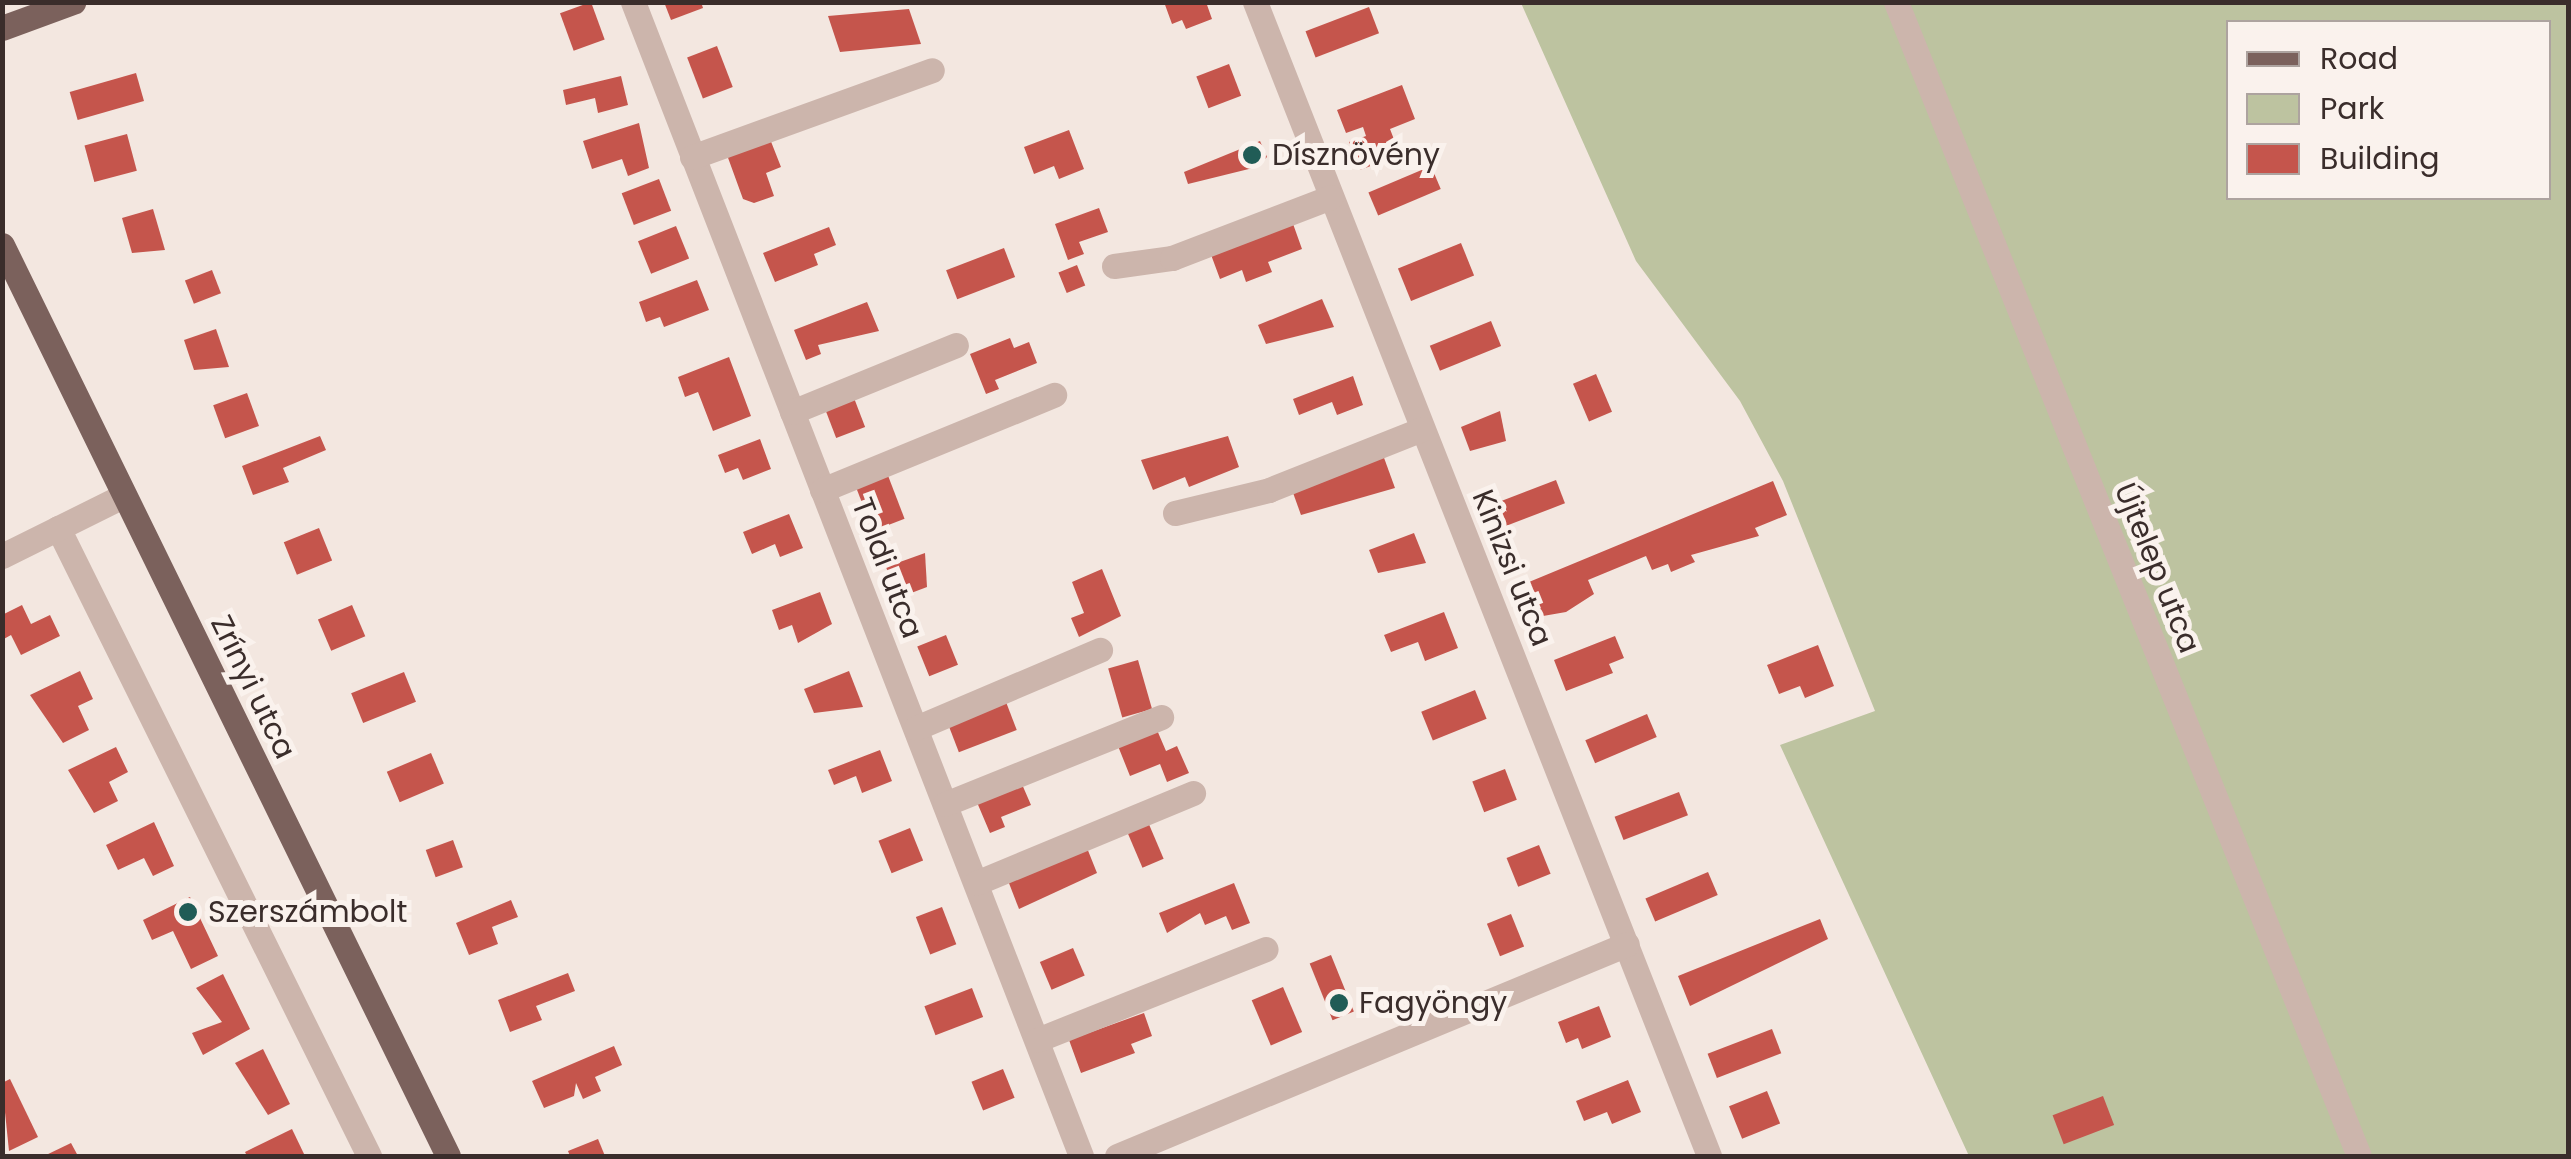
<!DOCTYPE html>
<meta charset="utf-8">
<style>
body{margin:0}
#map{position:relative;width:2571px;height:1159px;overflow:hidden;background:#f3e7e0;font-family:Poppins,sans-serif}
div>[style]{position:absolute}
.green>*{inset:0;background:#bdc3a0}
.building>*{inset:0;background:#c5554c;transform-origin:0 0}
.minor>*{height:25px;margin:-12.5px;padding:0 12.5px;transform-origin:12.5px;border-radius:12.5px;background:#ccb5ac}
.major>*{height:25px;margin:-12.5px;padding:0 12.5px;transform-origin:12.5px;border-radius:12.5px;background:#7b615c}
.dots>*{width:28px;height:28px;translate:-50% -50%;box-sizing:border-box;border:5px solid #faf2ed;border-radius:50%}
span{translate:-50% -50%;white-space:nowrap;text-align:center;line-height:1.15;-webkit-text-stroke:10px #faf2ed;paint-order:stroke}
.poi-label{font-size:30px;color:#3a2d2b}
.left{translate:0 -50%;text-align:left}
.street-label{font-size:30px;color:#3a2d2b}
.frame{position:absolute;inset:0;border:5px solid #3a2d2b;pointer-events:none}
.legend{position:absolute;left:2226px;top:20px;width:325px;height:180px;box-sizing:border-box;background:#faf2ed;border:2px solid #ada39f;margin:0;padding:12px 18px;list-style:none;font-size:30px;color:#3a2d2b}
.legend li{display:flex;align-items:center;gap:20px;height:50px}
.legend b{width:50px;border:2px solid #ada39f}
</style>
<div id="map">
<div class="green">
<div style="clip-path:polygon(evenodd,1521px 3px,2568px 3px,2568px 1156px,1969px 1156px,1780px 745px,1875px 711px,1783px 481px,1740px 401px,1636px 261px,1521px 3px,2228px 22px,2548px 22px,2548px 198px,2228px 198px,2228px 22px)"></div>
</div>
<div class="building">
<div style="left:591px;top:2px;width:40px;height:33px;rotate:70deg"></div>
<div style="clip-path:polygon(664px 2px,701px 2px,703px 8px,671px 20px)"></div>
<div style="clip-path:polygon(1164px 2px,1206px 2px,1212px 19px,1186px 29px,1182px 20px,1172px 24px)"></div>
<div style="left:1369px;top:7px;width:28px;height:68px;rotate:69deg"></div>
<div style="clip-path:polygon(909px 9px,921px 44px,840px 52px,828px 16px)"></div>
<div style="left:717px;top:46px;width:44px;height:32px;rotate:69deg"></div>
<div style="left:1229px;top:64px;width:34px;height:35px;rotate:69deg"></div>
<div style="left:136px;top:73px;width:29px;height:69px;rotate:74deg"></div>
<div style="clip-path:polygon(621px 76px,628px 105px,598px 113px,595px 98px,566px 105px,563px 90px)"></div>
<div style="clip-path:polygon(1402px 85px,1415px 119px,1390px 129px,1400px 155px,1360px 170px,1349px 142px,1366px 136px,1363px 127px,1346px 133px,1337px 110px)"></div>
<div style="clip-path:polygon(639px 123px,649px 168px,628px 176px,622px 159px,592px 169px,583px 141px)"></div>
<div style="clip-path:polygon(1069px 130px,1084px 169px,1059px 179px,1054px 166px,1034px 174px,1024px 147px)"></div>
<div style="left:127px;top:134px;width:38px;height:44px;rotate:75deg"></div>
<div style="clip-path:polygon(770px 139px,781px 167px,766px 173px,774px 196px,754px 203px,743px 199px,727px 155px)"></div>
<div style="clip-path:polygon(1260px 141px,1267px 157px,1257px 167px,1188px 184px,1184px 172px)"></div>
<div style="left:1431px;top:166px;width:25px;height:68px;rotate:67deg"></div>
<div style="left:659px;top:179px;width:34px;height:40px;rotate:69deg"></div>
<div style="clip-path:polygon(1099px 208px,1108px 232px,1079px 242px,1084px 254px,1068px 260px,1055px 224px)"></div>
<div style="clip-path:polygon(153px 209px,165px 250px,132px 253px,122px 218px)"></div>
<div style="clip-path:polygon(1292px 221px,1302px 249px,1268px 262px,1272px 272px,1246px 282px,1242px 270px,1220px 279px,1210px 252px)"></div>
<div style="left:676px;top:226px;width:35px;height:41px;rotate:68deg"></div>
<div style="clip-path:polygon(829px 227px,836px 245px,814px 254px,818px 265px,775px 282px,763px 253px)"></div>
<div style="left:1461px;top:243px;width:35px;height:68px;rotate:68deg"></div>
<div style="left:1004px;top:248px;width:31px;height:62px;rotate:69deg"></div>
<div style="left:1077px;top:265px;width:22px;height:20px;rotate:68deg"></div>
<div style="left:212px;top:270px;width:25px;height:29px;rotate:69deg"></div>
<div style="clip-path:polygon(697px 280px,709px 310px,664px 327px,660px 317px,646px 322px,639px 302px)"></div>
<div style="clip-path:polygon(1322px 299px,1334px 327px,1266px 344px,1258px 325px)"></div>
<div style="clip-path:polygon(867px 302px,879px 331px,818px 345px,821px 354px,806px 360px,794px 330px)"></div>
<div style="left:1491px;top:321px;width:27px;height:66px;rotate:68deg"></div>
<div style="clip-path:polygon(216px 329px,229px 367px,194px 370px,184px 340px)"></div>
<div style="clip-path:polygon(1010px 338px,1014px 348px,1029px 342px,1037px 363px,995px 380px,999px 389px,986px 394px,970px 354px)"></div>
<div style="clip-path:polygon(729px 357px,751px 416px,713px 431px,698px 392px,685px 397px,678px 377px)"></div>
<div style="left:1596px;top:374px;width:41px;height:25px;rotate:67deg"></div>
<div style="clip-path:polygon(1353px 376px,1363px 405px,1337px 415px,1332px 402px,1299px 415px,1293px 399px)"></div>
<div style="left:247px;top:393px;width:35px;height:36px;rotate:70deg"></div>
<div style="left:854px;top:398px;width:31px;height:31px;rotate:69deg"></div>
<div style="clip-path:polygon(1500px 411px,1506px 441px,1470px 451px,1461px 427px)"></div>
<div style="clip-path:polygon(320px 436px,326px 450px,283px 468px,289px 482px,253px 495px,242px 466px)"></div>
<div style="clip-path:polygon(1228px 436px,1239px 467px,1189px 487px,1185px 477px,1153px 490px,1141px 460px)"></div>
<div style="clip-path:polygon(760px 439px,771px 469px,743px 480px,738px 468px,725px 473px,718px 455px)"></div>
<div style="clip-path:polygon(1383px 455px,1395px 488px,1301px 515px,1292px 490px)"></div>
<div style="left:887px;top:473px;width:49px;height:34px;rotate:69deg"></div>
<div style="left:1556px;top:480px;width:25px;height:69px;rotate:69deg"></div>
<div style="clip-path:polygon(1773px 481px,1787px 515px,1755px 528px,1759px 536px,1691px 555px,1695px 562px,1671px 572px,1668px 564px,1652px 570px,1646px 556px,1588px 580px,1594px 594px,1566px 612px,1543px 616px,1534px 606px,1529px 582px)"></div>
<div style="clip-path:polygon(789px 514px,803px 548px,780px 557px,775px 544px,752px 554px,743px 532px)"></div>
<div style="left:319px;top:528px;width:35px;height:38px;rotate:68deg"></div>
<div style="clip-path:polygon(1414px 533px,1426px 563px,1378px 573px,1369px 550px)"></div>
<div style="clip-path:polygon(925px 553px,927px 587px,898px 598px,886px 567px)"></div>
<div style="clip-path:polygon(1102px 569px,1121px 616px,1079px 637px,1071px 618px,1084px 613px,1072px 582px)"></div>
<div style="clip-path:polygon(820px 592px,832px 624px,798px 643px,792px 625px,779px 630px,772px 610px)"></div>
<div style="clip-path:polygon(22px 605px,31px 624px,50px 615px,60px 636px,21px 655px,11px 635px,2px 640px,2px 615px)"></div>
<div style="left:352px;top:605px;width:34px;height:37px;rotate:67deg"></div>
<div style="clip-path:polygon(1444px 612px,1458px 648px,1425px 661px,1418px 642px,1391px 652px,1384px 635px)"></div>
<div style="left:946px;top:635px;width:32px;height:31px;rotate:68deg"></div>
<div style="clip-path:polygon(1615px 636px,1624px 658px,1609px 664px,1613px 673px,1566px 691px,1554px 660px)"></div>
<div style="clip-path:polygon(1818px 645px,1834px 686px,1805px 698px,1800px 686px,1779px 694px,1767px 665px)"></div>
<div style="left:1138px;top:660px;width:51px;height:31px;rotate:74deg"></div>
<div style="clip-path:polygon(80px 671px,93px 699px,78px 706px,89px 730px,63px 743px,30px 695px)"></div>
<div style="clip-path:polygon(849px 671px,863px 707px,814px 713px,804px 689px)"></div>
<div style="left:404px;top:672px;width:32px;height:57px;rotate:68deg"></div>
<div style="left:1475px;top:690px;width:31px;height:58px;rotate:68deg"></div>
<div style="left:1006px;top:702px;width:30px;height:62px;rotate:69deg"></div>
<div style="left:1647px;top:714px;width:25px;height:67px;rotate:67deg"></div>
<div style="clip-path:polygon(1157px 730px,1166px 751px,1177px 746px,1189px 773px,1167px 782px,1160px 764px,1130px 776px,1118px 746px)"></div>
<div style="clip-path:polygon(116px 747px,128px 772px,109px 782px,118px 801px,94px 813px,68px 770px)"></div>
<div style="clip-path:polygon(880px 750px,892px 781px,862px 793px,856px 776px,834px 785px,828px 770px)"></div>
<div style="left:431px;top:753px;width:33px;height:48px;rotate:67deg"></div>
<div style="left:1505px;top:769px;width:33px;height:35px;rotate:69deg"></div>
<div style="clip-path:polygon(1021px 782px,1031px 805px,1001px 817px,1005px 827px,990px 833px,976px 800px)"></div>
<div style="left:1679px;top:792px;width:25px;height:69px;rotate:69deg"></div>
<div style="clip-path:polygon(154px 822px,174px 866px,153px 876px,144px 858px,118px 870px,106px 845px)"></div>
<div style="left:1148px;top:822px;width:40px;height:23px;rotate:67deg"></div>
<div style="left:910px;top:828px;width:35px;height:34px;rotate:68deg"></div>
<div style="left:453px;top:840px;width:29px;height:29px;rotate:70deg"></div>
<div style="left:1539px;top:845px;width:31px;height:35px;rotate:68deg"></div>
<div style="clip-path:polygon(1087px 848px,1097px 873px,1019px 909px,1007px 878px)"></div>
<div style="left:1708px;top:872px;width:25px;height:68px;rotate:67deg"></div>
<div style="clip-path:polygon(1234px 883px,1250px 923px,1232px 930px,1226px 916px,1205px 925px,1200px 913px,1167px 933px,1159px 913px)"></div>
<div style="clip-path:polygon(190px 897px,218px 956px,191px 969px,173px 931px,152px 940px,143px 920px)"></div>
<div style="clip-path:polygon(511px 900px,518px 917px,492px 927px,498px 944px,469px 955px,456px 923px)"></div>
<div style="left:942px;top:907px;width:40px;height:28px;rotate:69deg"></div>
<div style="left:1511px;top:914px;width:35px;height:26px;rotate:68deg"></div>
<div style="clip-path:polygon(1820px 919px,1828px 939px,1690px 1006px,1678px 976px)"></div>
<div style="left:1073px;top:948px;width:30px;height:36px;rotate:67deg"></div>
<div style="left:1331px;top:955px;width:61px;height:23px;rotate:68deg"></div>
<div style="clip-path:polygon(568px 973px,575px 991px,536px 1006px,542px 1020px,510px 1032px,498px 1000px)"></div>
<div style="clip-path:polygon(223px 974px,250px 1029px,203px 1055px,192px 1033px,222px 1022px,196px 988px)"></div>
<div style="left:1283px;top:987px;width:49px;height:34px;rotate:67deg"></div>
<div style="left:972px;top:988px;width:31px;height:51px;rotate:69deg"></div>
<div style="clip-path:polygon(1599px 1006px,1611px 1037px,1582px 1049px,1578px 1038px,1566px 1043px,1558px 1022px)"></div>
<div style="clip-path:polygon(1144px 1013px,1152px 1036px,1131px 1044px,1135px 1053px,1081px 1073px,1069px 1040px)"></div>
<div style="left:1772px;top:1029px;width:26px;height:69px;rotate:69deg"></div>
<div style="clip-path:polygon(614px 1046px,622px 1065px,595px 1077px,601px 1091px,583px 1099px,576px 1083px,574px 1096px,544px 1108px,532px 1081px)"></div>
<div style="clip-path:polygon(263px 1049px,290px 1104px,268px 1115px,235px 1063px)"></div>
<div style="left:1003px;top:1069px;width:31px;height:34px;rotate:68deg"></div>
<div style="clip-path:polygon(10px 1079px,38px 1137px,9px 1151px,2px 1083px)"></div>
<div style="clip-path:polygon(1628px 1080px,1641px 1112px,1612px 1124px,1607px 1112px,1584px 1121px,1576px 1101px)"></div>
<div style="left:1767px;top:1091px;width:35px;height:41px;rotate:68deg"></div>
<div style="left:2103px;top:1096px;width:31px;height:54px;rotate:69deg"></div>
<div style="clip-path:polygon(292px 1129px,305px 1156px,247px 1156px,245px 1152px)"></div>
<div style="clip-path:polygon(598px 1139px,605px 1156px,570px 1156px,568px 1151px)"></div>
<div style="clip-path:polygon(71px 1143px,78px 1156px,44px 1156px)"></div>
</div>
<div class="minor">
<div style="left:633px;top:2px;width:1238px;rotate:68.78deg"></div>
<div style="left:1255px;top:2px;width:1240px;rotate:68.52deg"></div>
<div style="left:1896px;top:2px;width:1243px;rotate:68.14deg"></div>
<div style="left:692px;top:157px;width:255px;rotate:-19.9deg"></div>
<div style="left:1114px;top:266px;width:59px;rotate:-7.9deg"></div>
<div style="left:1172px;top:258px;width:170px;rotate:-21deg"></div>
<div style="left:792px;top:412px;width:177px;rotate:-22.2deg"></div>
<div style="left:822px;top:490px;width:251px;rotate:-22.3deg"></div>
<div style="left:1175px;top:513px;width:97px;rotate:-13.7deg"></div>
<div style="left:1269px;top:490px;width:165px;rotate:-21.7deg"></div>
<div style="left:58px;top:528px;width:701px;rotate:63.65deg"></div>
<div style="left:2px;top:556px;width:135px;rotate:-26.4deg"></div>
<div style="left:916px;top:728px;width:200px;rotate:-23deg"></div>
<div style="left:945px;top:804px;width:233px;rotate:-21.9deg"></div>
<div style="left:976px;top:883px;width:235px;rotate:-22.5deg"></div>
<div style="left:1037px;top:1040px;width:246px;rotate:-21.7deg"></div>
<div style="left:1117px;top:1156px;width:552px;rotate:-22.57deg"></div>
</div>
<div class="major">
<div style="left:2px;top:28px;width:76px;rotate:-20.1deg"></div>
<div style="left:2px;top:245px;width:1014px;rotate:63.91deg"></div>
</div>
<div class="dots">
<div style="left:1252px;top:155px;background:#205c56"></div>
<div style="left:188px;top:912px;background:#205c56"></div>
<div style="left:1339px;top:1003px;background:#205c56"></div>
</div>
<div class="poi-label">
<span class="left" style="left:1272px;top:155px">Dísznövény</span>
<span class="left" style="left:208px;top:912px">Szerszámbolt</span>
<span class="left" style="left:1359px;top:1003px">Fagyöngy</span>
</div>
<div class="street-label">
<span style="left:887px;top:568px;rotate:69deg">Toldi utca</span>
<span style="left:1512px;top:568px;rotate:68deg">Kinizsi utca</span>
<span style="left:2157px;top:568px;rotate:68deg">Újtelep utca</span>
<span style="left:253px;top:687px;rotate:64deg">Zrínyi utca</span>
</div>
<div class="frame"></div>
<ul class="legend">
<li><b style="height:12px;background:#7b615c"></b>Road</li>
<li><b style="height:28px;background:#bdc3a0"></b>Park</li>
<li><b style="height:28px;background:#c5554c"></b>Building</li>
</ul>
</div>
